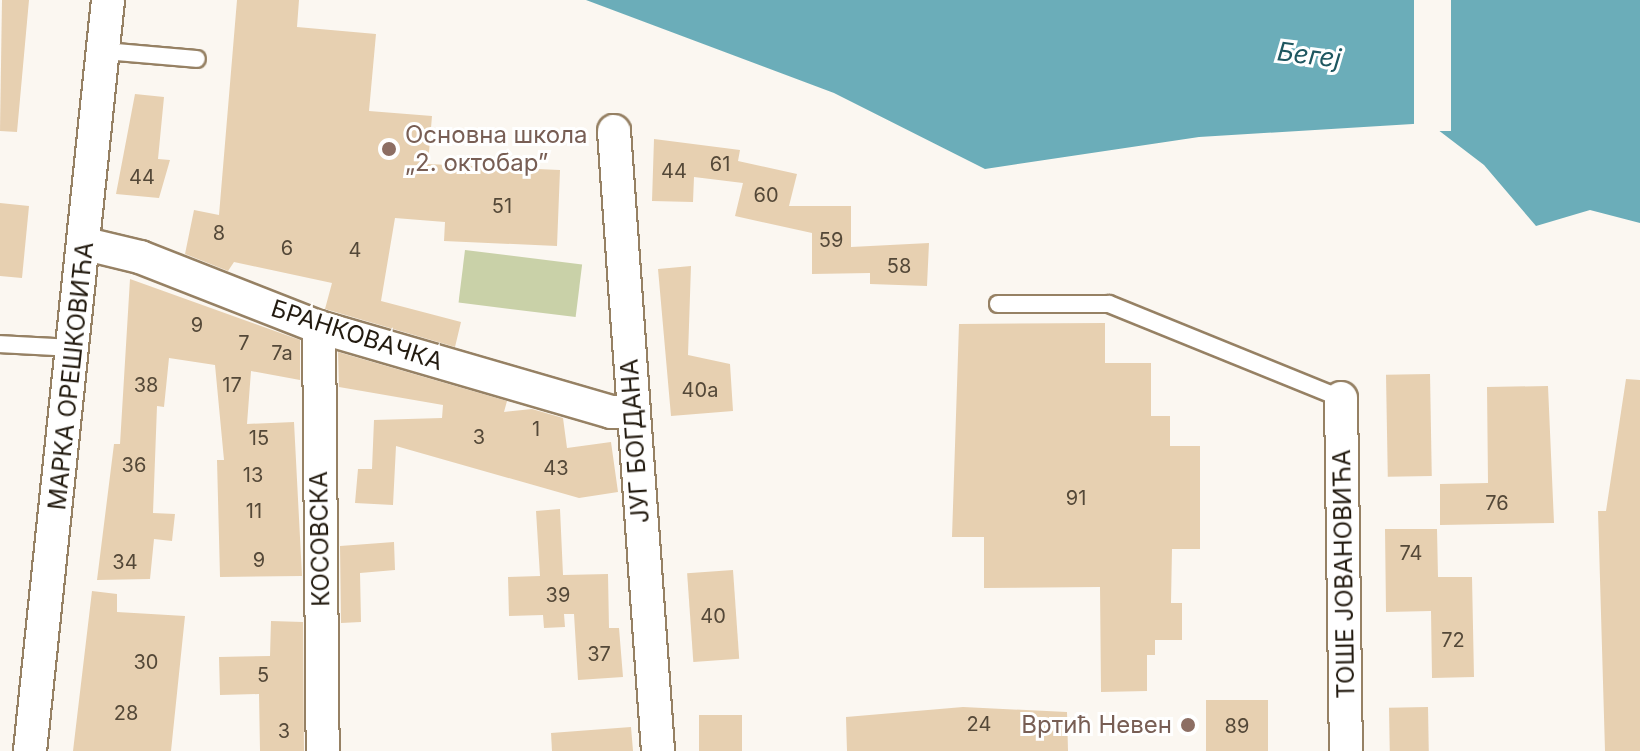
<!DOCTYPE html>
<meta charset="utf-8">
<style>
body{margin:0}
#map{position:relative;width:1640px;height:751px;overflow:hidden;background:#fbf7f1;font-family:Inter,sans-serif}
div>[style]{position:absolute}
.green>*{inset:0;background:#c9d1a8;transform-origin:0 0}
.water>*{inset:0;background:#6badb9}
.pier>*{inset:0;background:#fbf7f1;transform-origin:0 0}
.building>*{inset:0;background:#e7d0b1;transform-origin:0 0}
.roads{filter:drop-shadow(2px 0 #968164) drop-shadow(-2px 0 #968164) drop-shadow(0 2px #968164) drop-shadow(0 -2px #968164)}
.lane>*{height:16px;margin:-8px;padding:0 8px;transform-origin:8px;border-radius:8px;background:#fff}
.street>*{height:32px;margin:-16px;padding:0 16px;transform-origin:16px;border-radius:16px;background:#fff}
.dots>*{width:22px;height:22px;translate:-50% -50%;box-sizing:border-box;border:4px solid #fff;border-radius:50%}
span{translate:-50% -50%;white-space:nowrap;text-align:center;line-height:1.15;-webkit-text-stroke:6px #fff;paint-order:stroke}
.number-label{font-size:20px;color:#544838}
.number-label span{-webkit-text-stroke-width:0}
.education-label{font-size:24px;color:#785e54}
.left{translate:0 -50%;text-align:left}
.right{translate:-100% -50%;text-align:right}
.street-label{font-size:24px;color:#231b10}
.water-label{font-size:26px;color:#1e5760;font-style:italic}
</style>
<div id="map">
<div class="green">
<div style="left:465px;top:250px;width:118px;height:53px;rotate:7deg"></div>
</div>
<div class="water">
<div style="clip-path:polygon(586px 0,1640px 0,1640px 223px,1590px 210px,1536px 226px,1484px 165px,1429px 123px,1199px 137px,985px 169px,834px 93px)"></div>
</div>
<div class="pier">
<div style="left:1414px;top:0;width:37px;height:131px"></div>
</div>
<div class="building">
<div style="clip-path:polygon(2px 0,29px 0,17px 132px,0 131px)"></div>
<div style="clip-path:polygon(237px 0,299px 0,297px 27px,376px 34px,369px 111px,432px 116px,428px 164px,560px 170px,557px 246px,444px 241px,445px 222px,395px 218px,381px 301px,461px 322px,455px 347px,325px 309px,332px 283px,234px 262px,228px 271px,185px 254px,194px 210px,219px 215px)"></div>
<div style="clip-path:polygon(135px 94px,164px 97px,158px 159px,170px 160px,159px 198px,116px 194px)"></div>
<div style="clip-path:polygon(654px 139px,740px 150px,738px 161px,797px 174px,789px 206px,851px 206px,851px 247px,929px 243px,927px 286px,870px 284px,870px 273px,812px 274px,812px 233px,735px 216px,743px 183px,694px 177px,693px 202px,652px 201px)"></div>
<div style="clip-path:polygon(0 203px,29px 206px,22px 278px,0 276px)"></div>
<div style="clip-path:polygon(691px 266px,688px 355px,730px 364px,733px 411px,671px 416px,658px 269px)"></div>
<div style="clip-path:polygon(130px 279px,300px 340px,300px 380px,251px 371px,247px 424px,294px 422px,302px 576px,220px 577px,217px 460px,224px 460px,215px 365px,169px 358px,164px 407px,157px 406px,153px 513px,175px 514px,172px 541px,154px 539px,150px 579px,97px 580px,114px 444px,120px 444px)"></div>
<div style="clip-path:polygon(1105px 323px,1105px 363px,1151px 363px,1151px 416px,1170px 416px,1170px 446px,1200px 446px,1200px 549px,1172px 549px,1171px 603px,1182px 603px,1182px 640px,1155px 640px,1155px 655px,1147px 655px,1147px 691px,1101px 692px,1100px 587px,984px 588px,984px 537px,952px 537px,959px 324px)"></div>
<div style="clip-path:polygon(338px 352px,507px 401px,504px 412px,532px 409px,563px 418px,567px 448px,611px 442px,618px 492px,579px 498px,396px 446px,393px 505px,355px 503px,358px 469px,372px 469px,374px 420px,442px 418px,443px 405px,339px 387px)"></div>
<div style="left:1430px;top:374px;width:102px;height:44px;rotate:89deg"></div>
<div style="clip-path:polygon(1626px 379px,1640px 380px,1640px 751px,1605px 751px,1598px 511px,1606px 511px)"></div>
<div style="clip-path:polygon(1548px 386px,1554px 523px,1440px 525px,1440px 484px,1488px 483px,1487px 387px)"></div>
<div style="clip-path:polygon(560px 509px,563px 575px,608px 574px,609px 628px,619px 628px,623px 677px,578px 680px,574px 614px,564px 614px,565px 627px,544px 628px,543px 615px,509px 616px,508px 577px,540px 576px,536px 511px)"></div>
<div style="clip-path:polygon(1385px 529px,1437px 529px,1438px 577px,1472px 577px,1474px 677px,1432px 678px,1431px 611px,1386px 612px)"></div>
<div style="clip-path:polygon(394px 542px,395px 570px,360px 573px,361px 622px,341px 623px,340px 546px)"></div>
<div style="left:733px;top:570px;width:89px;height:46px;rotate:86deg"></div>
<div style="clip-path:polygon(92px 591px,117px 594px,117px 612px,185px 616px,171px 751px,73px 751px)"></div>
<div style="clip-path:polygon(271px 621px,303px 622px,304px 751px,260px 751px,259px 694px,220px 695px,219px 657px,270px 656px)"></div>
<div style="left:1206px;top:700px;width:62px;height:51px"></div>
<div style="clip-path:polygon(963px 707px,1067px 712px,1068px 751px,847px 751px,846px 717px)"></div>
<div style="left:1428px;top:707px;width:44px;height:39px;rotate:89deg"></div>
<div style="left:742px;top:715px;width:36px;height:43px;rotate:90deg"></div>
<div style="clip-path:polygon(631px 727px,633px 751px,552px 751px,551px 733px)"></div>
</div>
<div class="roads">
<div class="lane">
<div style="left:104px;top:51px;width:93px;rotate:4.9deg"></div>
<div style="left:998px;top:304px;width:111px"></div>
<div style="left:1109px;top:304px;width:250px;rotate:22.1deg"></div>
<div style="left:0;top:344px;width:75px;rotate:3.1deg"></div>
</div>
<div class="street">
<div style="left:614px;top:131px;width:622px;rotate:85.94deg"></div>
<div style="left:86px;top:244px;width:56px;rotate:13.5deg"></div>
<div style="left:140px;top:257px;width:192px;rotate:21.4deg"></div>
<div style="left:319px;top:327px;width:304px;rotate:16.2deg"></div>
<div style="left:611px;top:412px;width:22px"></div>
<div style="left:319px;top:327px;width:424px;rotate:89.5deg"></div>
<div style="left:1341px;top:398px;width:353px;rotate:89.2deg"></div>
<div style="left:30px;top:751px;width:755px;rotate:-84.07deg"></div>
</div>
</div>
<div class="dots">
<div style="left:389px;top:149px;background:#8d6e63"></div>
<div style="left:1188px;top:725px;background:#8d6e63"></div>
</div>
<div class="number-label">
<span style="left:720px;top:164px">61</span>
<span style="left:674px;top:171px">44</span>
<span style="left:142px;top:177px">44</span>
<span style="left:766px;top:195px">60</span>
<span style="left:502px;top:206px">51</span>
<span style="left:219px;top:233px">8</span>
<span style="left:831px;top:240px">59</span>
<span style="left:287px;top:248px">6</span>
<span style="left:355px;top:250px">4</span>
<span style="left:899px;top:266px">58</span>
<span style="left:197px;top:325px">9</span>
<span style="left:244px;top:343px">7</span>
<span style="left:282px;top:353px">7a</span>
<span style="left:146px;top:385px">38</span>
<span style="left:232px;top:385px">17</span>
<span style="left:700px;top:390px">40a</span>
<span style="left:536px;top:429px">1</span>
<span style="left:479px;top:437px">3</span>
<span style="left:259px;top:438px">15</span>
<span style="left:134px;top:465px">36</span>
<span style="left:556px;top:468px">43</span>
<span style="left:253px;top:475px">13</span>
<span style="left:1076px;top:498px">91</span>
<span style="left:1497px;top:503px">76</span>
<span style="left:254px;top:511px">11</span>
<span style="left:1411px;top:553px">74</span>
<span style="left:259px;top:560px">9</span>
<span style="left:125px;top:562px">34</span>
<span style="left:558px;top:595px">39</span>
<span style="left:713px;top:616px">40</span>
<span style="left:1453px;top:640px">72</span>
<span style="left:599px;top:654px">37</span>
<span style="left:146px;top:662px">30</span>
<span style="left:263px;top:675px">5</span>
<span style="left:126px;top:713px">28</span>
<span style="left:979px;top:724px">24</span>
<span style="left:1237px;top:726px">89</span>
<span style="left:284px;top:731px">3</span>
</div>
<div class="education-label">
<span class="left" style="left:405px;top:149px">Основна школа<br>„2. октобар”</span>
<span class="right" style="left:1172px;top:725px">Вртић Невен</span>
</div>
<div class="street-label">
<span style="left:357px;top:335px;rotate:18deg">БРАНКОВАЧКА</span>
<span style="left:71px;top:376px;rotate:-84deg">МАРКА ОРЕШКОВИЋА</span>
<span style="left:635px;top:441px;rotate:-94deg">ЈУГ БОГДАНА</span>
<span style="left:320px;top:539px;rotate:-91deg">КОСОВСКА</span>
<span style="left:1344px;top:574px;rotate:-91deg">ТОШЕ ЈОВАНОВИЋА</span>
</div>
<div class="water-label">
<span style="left:1309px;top:55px;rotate:7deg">Бегеј</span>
</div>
</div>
